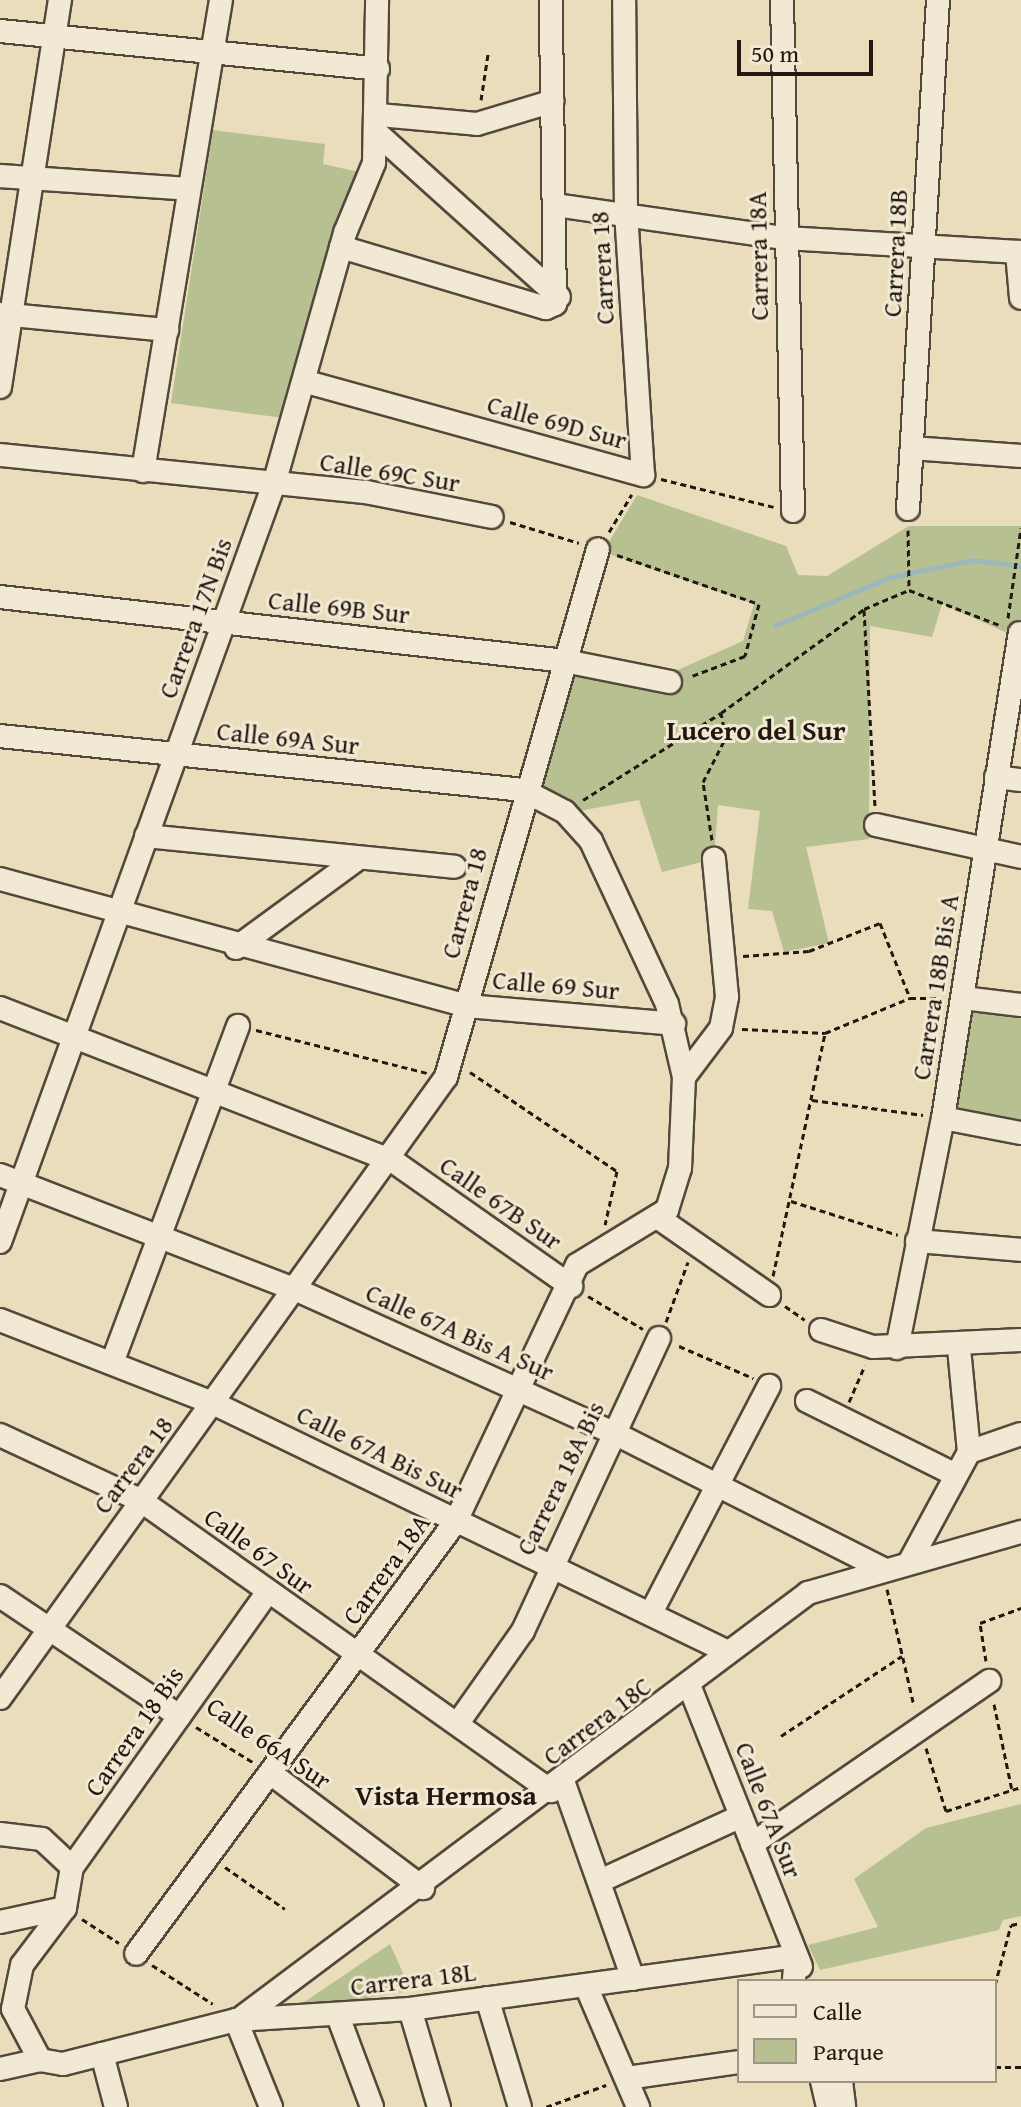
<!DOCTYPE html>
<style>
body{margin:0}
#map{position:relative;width:1021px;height:2107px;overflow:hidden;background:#e9ddbb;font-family:"Gentium Book Plus",serif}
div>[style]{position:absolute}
.green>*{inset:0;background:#b7c090}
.stream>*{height:5px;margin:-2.5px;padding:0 2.5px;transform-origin:2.5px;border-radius:2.5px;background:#9db8bc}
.path>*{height:3px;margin-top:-1.5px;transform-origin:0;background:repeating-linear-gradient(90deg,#231711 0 6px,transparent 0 10px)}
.roads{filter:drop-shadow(2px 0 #54483c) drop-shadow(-2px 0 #54483c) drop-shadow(0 2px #54483c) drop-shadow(0 -2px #54483c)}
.minor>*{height:22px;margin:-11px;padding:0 11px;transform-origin:11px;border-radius:11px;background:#f1e9d3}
span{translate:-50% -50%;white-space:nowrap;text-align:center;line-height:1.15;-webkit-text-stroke:6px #f1e9d3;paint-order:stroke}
.street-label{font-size:26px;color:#231711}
.neighbourhood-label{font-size:28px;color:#231711;font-weight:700}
.legend{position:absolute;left:737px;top:1979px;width:260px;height:104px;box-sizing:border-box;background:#f1e9d3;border:2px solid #9f9585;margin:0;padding:10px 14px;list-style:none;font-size:24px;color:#231711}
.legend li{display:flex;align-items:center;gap:16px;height:40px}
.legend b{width:40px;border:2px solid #9f9585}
.scale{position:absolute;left:737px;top:40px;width:136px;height:36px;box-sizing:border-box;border:4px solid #231711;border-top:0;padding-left:10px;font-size:24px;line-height:28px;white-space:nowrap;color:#231711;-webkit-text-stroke:6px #f1e9d3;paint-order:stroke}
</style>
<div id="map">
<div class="green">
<div style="clip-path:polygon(213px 130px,325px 144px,323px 164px,359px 172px,328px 252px,283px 418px,171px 403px)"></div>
<div style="clip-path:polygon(637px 495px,786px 546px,798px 575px,827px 576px,909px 526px,1021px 526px,1021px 639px,942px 604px,932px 637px,870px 626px,869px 839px,806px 847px,829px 943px,784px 952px,772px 911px,748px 909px,760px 811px,718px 805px,714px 859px,662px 872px,639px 800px,579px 811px,538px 781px,574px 662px,671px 673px,743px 641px,754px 604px,603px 552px)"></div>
<div style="clip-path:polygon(973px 1005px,1021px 1012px,1021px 1124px,954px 1115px)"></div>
<div style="clip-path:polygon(1021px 1804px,1021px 1916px,1003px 1920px,999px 1930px,820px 1970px,808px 1945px,878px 1927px,854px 1879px,926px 1828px)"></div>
<div style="clip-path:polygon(390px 1944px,411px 1991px,294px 2009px)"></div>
</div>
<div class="stream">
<div style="left:776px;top:625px;width:124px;rotate:-22.8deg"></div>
<div style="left:890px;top:577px;width:85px;rotate:-11.6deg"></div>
<div style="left:973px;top:560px;width:48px;rotate:7.1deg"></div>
</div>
<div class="path">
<div style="left:481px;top:100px;width:47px;rotate:-81.3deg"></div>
<div style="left:661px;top:479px;width:116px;rotate:13.9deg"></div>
<div style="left:510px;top:522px;width:72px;rotate:16.9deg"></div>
<div style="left:908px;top:530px;width:60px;rotate:89deg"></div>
<div style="left:609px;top:532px;width:44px;rotate:-58.8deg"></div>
<div style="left:617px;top:555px;width:150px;rotate:19deg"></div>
<div style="left:759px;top:604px;width:54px;rotate:105.1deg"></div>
<div style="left:745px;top:656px;width:60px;rotate:159.4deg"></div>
<div style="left:909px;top:590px;width:100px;rotate:21.2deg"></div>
<div style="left:864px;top:610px;width:196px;rotate:86.8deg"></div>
<div style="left:1008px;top:618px;width:91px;rotate:-81.8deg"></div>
<div style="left:583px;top:800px;width:163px;rotate:-32.2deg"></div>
<div style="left:721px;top:713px;width:177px;rotate:-36deg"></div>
<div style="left:864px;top:609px;width:49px;rotate:-22.9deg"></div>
<div style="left:712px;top:840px;width:59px;rotate:-98.8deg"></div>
<div style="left:703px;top:782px;width:51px;rotate:-62.9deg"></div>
<div style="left:726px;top:737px;width:24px;rotate:-102deg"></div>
<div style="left:743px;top:956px;width:66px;rotate:-4.3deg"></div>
<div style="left:809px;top:951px;width:76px;rotate:-21.5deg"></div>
<div style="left:880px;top:923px;width:81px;rotate:68.2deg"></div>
<div style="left:742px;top:1029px;width:83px;rotate:2.8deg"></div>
<div style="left:825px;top:1033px;width:92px;rotate:-22.4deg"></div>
<div style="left:910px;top:998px;width:33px"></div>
<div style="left:256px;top:1030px;width:176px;rotate:14.1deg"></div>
<div style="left:470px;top:1072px;width:177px;rotate:34deg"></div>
<div style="left:617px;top:1171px;width:55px;rotate:102.5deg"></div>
<div style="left:812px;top:1100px;width:112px;rotate:7.7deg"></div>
<div style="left:791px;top:1201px;width:112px;rotate:17.6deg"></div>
<div style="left:773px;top:1276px;width:249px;rotate:-77.9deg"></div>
<div style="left:588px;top:1296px;width:64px;rotate:31deg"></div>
<div style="left:785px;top:1306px;width:24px;rotate:35deg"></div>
<div style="left:666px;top:1322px;width:64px;rotate:-69.9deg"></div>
<div style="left:679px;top:1346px;width:81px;rotate:23.4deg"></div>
<div style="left:849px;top:1402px;width:40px;rotate:-66.6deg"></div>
<div style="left:887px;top:1589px;width:120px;rotate:77deg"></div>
<div style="left:986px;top:1661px;width:38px;rotate:-99deg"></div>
<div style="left:980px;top:1623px;width:44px;rotate:-20.1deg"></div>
<div style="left:994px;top:1704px;width:88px;rotate:78.2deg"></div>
<div style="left:196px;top:1727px;width:68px;rotate:31.8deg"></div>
<div style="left:781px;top:1736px;width:145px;rotate:-33.5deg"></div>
<div style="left:926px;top:1748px;width:66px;rotate:72.4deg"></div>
<div style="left:946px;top:1811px;width:79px;rotate:-17.7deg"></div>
<div style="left:225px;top:1867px;width:73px;rotate:35deg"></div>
<div style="left:82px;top:1919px;width:44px;rotate:33deg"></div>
<div style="left:152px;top:1965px;width:72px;rotate:32.6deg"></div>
<div style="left:995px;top:1985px;width:62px;rotate:-75.1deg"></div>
<div style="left:1011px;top:1925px;width:10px;rotate:-11deg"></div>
<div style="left:995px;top:2067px;width:26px"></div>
<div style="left:546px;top:2107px;width:64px;rotate:-20.1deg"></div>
</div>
<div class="roads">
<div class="minor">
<div style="left:782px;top:0;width:511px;rotate:88.77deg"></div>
<div style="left:0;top:31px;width:380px;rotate:5.7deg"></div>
<div style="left:379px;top:115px;width:98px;rotate:5.2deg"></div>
<div style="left:477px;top:124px;width:79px;rotate:-16.8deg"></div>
<div style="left:379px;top:135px;width:242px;rotate:42deg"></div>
<div style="left:0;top:176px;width:189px;rotate:3.9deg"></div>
<div style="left:555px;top:205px;width:231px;rotate:8.2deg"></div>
<div style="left:784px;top:238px;width:237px;rotate:3.4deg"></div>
<div style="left:341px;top:247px;width:214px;rotate:16.6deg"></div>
<div style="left:546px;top:308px;width:10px;rotate:-24deg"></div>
<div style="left:555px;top:304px;width:304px;rotate:-90.8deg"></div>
<div style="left:1017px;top:252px;width:46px;rotate:85deg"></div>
<div style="left:0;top:314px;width:168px;rotate:5.5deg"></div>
<div style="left:307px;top:382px;width:349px;rotate:15.5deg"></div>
<div style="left:643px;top:475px;width:263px;rotate:-93.7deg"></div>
<div style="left:626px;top:213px;width:213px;rotate:-90.5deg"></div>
<div style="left:0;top:387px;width:392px;rotate:-81.2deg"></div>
<div style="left:912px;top:448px;width:109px;rotate:4.2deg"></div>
<div style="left:0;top:455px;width:368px;rotate:5.8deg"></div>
<div style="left:366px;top:492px;width:128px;rotate:11.2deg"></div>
<div style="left:143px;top:471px;width:477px;rotate:-80.6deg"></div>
<div style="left:908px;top:509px;width:510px;rotate:-86.63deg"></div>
<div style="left:0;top:597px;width:569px;rotate:6.46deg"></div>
<div style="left:565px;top:661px;width:107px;rotate:11.3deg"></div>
<div style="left:0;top:736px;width:526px;rotate:5.89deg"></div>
<div style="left:523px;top:790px;width:47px;rotate:27.6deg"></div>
<div style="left:565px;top:812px;width:39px;rotate:48deg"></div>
<div style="left:591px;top:841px;width:180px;rotate:65deg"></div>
<div style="left:667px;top:1004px;width:75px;rotate:76.9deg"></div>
<div style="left:684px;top:1077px;width:91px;rotate:92.5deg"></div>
<div style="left:680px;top:1168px;width:44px;rotate:107.2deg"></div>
<div style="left:667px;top:1210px;width:105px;rotate:148.6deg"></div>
<div style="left:577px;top:1265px;width:283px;rotate:115.3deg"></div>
<div style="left:456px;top:1521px;width:538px;rotate:126.47deg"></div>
<div style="left:996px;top:777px;width:25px;rotate:7deg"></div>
<div style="left:876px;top:825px;width:148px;rotate:12.4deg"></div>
<div style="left:146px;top:836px;width:310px;rotate:5.7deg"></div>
<div style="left:0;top:879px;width:483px;rotate:15.2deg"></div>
<div style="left:466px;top:1006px;width:209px;rotate:4.9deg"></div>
<div style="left:236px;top:948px;width:152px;rotate:-36.2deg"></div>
<div style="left:963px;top:998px;width:58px;rotate:6.9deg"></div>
<div style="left:0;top:1008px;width:422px;rotate:21.3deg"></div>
<div style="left:393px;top:1161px;width:218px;rotate:35.1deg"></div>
<div style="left:684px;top:1077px;width:61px;rotate:-52.9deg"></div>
<div style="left:721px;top:1028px;width:32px;rotate:-79deg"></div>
<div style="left:727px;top:997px;width:139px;rotate:-95.4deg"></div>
<div style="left:943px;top:1118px;width:79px;rotate:10.9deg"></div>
<div style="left:0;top:1175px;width:318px;rotate:21.2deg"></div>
<div style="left:297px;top:1290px;width:346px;rotate:24.3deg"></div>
<div style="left:612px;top:1432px;width:304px;rotate:26.8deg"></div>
<div style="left:660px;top:1219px;width:133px;rotate:34.9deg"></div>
<div style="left:917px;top:1241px;width:104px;rotate:4.9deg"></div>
<div style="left:0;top:1242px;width:806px;rotate:-70.13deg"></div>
<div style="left:274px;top:484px;width:261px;rotate:-74.2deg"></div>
<div style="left:345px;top:233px;width:76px;rotate:-67.5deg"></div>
<div style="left:374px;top:163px;width:163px;rotate:-88.9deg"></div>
<div style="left:0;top:1320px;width:231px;rotate:21.3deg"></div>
<div style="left:215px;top:1404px;width:570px;rotate:25.8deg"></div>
<div style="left:821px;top:1330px;width:55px;rotate:18.1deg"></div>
<div style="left:873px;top:1347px;width:148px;rotate:-2.7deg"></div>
<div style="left:897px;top:1348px;width:235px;rotate:-78.7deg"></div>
<div style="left:943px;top:1118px;width:491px;rotate:-81deg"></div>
<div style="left:112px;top:1363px;width:360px;rotate:-69.5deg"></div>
<div style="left:807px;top:1401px;width:166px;rotate:26.4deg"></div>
<div style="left:0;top:1435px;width:154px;rotate:24.9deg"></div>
<div style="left:140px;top:1500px;width:504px;rotate:35.3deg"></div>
<div style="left:969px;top:1452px;width:55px;rotate:-19.1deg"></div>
<div style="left:909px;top:1563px;width:126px;rotate:-61.6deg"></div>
<div style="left:969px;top:1452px;width:104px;rotate:-95.5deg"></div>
<div style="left:267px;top:1593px;width:336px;rotate:125.4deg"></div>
<div style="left:72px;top:1867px;width:42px;rotate:99.7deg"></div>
<div style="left:65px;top:1908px;width:71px;rotate:127deg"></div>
<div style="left:22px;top:1965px;width:45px;rotate:101.6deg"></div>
<div style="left:13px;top:2009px;width:58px;rotate:62.1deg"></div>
<div style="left:40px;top:2060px;width:23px;rotate:10deg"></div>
<div style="left:63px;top:2064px;width:179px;rotate:-14.3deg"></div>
<div style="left:236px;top:2020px;width:174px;rotate:-3.6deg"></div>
<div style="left:410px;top:2009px;width:390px;rotate:-7.8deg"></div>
<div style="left:796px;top:1956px;width:25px;rotate:95deg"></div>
<div style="left:0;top:1596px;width:216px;rotate:33.8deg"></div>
<div style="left:652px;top:1611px;width:254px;rotate:-62.5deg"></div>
<div style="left:689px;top:1685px;width:303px;rotate:68.3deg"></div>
<div style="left:0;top:1698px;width:765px;rotate:-54.31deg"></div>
<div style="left:446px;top:1077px;width:549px;rotate:-73.94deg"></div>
<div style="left:458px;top:1723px;width:113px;rotate:-54.8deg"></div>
<div style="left:523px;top:1631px;width:323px;rotate:-65.1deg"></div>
<div style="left:273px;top:1775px;width:188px;rotate:37deg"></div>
<div style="left:563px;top:1781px;width:210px;rotate:70.5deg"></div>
<div style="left:0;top:1834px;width:42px;rotate:6.8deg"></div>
<div style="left:42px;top:1839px;width:41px;rotate:43deg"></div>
<div style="left:752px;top:1844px;width:288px;rotate:-34.5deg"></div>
<div style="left:600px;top:1881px;width:155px;rotate:-24.7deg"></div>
<div style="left:0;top:1922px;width:66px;rotate:-12.2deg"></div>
<div style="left:586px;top:1986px;width:132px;rotate:66.7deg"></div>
<div style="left:487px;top:1998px;width:114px;rotate:73.2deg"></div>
<div style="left:410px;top:2009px;width:102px;rotate:73.5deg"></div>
<div style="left:338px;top:2016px;width:97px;rotate:69.5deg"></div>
<div style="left:241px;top:2018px;width:709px;rotate:-36.85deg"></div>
<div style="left:808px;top:1593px;width:222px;rotate:-16deg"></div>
<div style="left:236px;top:2020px;width:94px;rotate:68.1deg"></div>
<div style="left:102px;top:2054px;width:55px;rotate:75.2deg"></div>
<div style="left:0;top:2069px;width:41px;rotate:-12.7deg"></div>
<div style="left:627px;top:2078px;width:113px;rotate:-8.1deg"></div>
<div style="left:822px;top:2081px;width:27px;rotate:77deg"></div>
<div style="left:841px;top:2081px;width:26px;rotate:83deg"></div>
</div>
</div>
<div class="street-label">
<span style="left:895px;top:253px;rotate:-87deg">Carrera 18B</span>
<span style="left:758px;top:256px;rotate:-91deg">Carrera 18A</span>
<span style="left:602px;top:268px;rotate:-93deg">Carrera 18</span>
<span style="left:557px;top:422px;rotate:15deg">Calle 69D Sur</span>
<span style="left:390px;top:472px;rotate:9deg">Calle 69C Sur</span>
<span style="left:339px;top:607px;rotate:6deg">Calle 69B Sur</span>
<span style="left:195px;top:618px;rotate:-70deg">Carrera 17N Bis</span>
<span style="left:288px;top:738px;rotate:6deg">Calle 69A Sur</span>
<span style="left:464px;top:903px;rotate:-75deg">Carrera 18</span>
<span style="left:556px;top:985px;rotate:5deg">Calle 69 Sur</span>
<span style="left:935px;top:987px;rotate:-81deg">Carrera 18B Bis A</span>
<span style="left:501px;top:1203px;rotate:35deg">Calle 67B Sur</span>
<span style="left:460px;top:1332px;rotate:24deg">Calle 67A Bis A Sur</span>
<span style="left:380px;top:1452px;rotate:26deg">Calle 67A Bis Sur</span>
<span style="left:133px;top:1465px;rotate:-53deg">Carrera 18</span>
<span style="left:560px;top:1478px;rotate:-64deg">Carrera 18A Bis</span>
<span style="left:259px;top:1551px;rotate:36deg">Calle 67 Sur</span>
<span style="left:386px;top:1569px;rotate:-54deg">Carrera 18A</span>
<span style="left:597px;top:1721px;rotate:-37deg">Carrera 18C</span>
<span style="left:134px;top:1731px;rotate:-55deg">Carrera 18 Bis</span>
<span style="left:269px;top:1743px;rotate:34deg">Calle 66A Sur</span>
<span style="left:769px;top:1810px;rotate:69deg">Calle 67A Sur</span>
<span style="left:413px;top:1979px;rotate:-7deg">Carrera 18L</span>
</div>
<div class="neighbourhood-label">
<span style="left:756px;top:730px">Lucero del Sur</span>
<span style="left:446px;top:1795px">Vista Hermosa</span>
</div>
<ul class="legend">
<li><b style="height:10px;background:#f1e9d3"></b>Calle</li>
<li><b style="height:22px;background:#b7c090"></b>Parque</li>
</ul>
<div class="scale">50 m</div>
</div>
